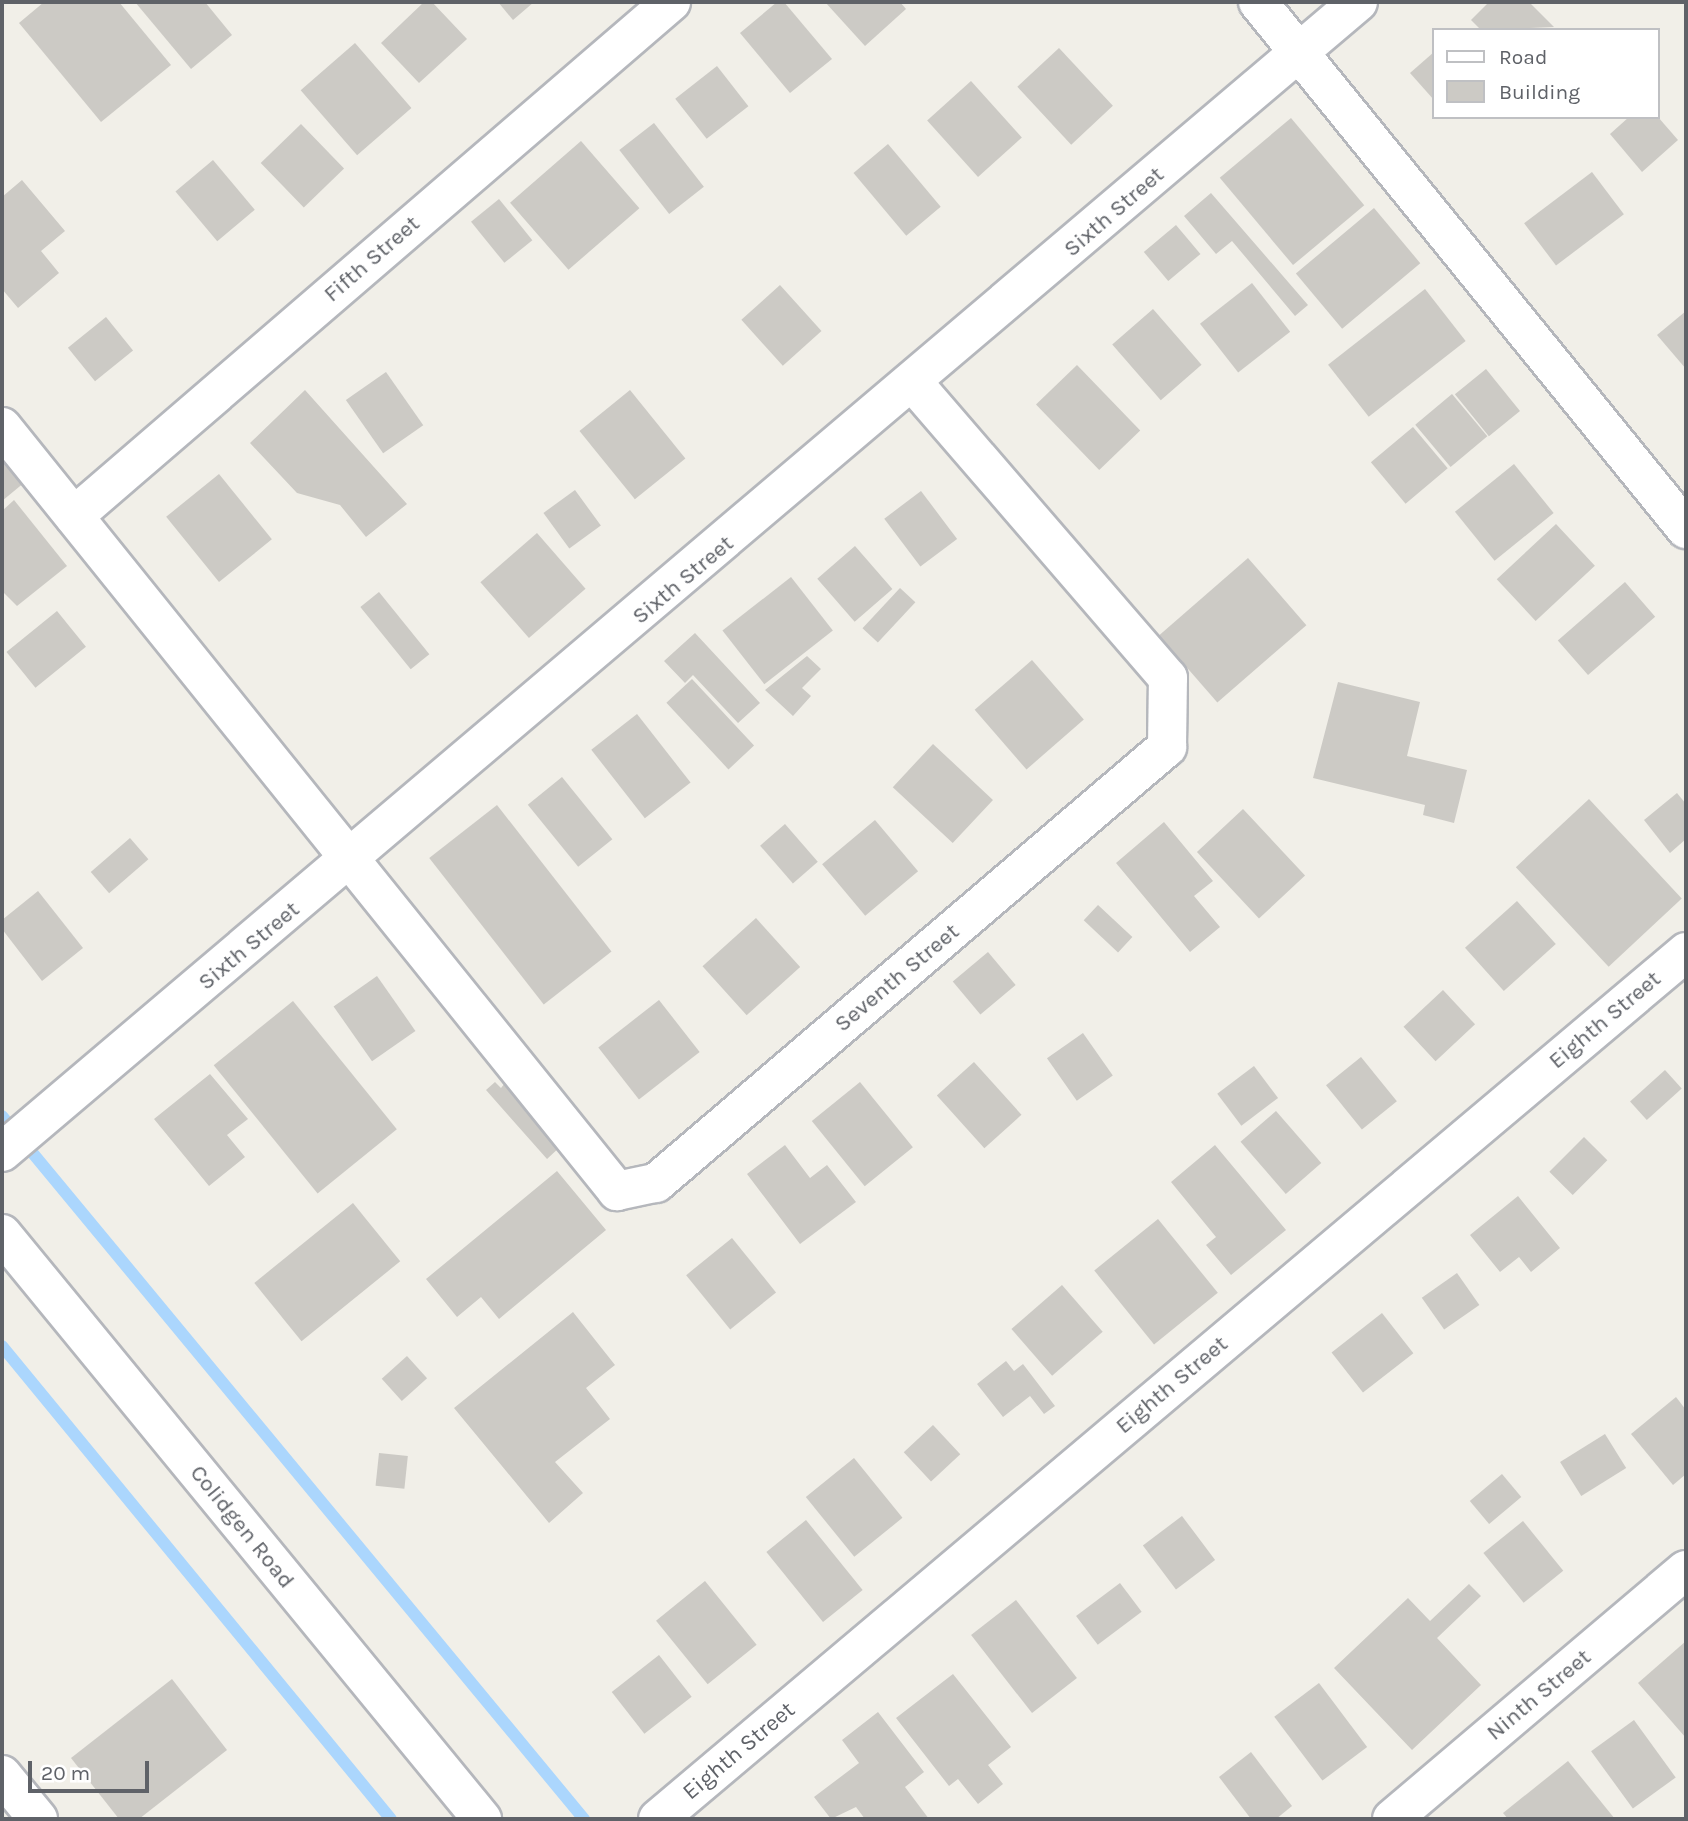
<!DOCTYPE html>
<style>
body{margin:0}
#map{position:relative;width:1688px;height:1821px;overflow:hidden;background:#f1efe8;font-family:Karla,sans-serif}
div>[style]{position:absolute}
.stream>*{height:12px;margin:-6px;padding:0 6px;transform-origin:6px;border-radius:6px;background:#abd6fd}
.building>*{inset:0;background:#cccac5;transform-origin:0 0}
.roads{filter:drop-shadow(2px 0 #b5b7bc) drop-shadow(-2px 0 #b5b7bc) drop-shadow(0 2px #b5b7bc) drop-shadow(0 -2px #b5b7bc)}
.street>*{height:38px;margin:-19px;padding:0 19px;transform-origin:19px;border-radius:19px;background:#fff}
span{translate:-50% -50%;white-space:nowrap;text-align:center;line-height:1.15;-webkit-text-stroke:6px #fff;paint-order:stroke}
.street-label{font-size:23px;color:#5f6268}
.frame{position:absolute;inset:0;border:4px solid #5f6268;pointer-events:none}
.legend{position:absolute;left:1432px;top:28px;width:228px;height:91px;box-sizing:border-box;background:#fff;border:2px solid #bfc0c3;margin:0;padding:9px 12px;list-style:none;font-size:21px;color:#5f6268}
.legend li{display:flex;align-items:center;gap:14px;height:35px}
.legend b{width:35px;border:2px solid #bfc0c3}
.scale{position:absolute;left:28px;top:1761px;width:121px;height:32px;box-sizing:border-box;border:4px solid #5f6268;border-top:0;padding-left:9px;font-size:21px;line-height:24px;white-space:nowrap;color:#5f6268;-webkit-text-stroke:5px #fff;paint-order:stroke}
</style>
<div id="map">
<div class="stream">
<div style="left:2px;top:1116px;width:913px;rotate:50.38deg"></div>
<div style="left:2px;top:1346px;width:612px;rotate:50.57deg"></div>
</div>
<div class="building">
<div style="clip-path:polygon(44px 2px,119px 2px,171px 65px,101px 122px,19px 23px)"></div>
<div style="clip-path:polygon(135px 2px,205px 2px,232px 35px,191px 69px)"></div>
<div style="clip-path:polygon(424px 2px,432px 2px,467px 39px,419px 83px,381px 43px)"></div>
<div style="clip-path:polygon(498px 2px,534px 2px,513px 20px)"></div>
<div style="clip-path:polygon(777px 2px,784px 2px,832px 59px,790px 93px,740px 33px)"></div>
<div style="clip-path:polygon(825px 2px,900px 2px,906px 9px,865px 46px)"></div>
<div style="clip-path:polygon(1489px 2px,1529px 2px,1554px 27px,1481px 30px,1471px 20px)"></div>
<div style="left:355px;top:43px;width:86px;height:72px;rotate:49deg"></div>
<div style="left:1059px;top:48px;width:79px;height:57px;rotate:47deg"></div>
<div style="clip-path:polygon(1434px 52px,1434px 100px,1410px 73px)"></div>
<div style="left:717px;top:66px;width:51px;height:53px;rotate:52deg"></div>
<div style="left:971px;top:81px;width:76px;height:59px;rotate:48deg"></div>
<div style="clip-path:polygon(1629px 117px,1658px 117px,1678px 140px,1642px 172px,1610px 134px)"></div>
<div style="left:1291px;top:118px;width:114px;height:93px;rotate:50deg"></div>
<div style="left:654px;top:123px;width:81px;height:44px;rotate:52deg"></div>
<div style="left:301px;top:124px;width:62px;height:56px;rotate:46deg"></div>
<div style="left:581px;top:141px;width:89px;height:94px;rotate:49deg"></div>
<div style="left:888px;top:144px;width:82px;height:45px;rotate:50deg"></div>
<div style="left:213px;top:160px;width:65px;height:49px;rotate:50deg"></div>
<div style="left:1592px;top:172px;width:53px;height:85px;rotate:53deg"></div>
<div style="clip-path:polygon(22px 180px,65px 231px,41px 251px,59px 273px,18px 308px,2px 289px,2px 197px)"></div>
<div style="clip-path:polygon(1211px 193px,1308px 305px,1295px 316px,1232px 241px,1216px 254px,1184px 216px)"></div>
<div style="left:499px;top:199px;width:53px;height:36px;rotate:51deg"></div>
<div style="left:1374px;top:208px;width:72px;height:102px;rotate:50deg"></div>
<div style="left:1176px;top:225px;width:38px;height:42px;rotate:50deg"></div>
<div style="left:1252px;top:283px;width:62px;height:66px;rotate:52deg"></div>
<div style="left:780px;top:285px;width:62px;height:52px;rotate:48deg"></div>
<div style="left:1425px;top:289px;width:66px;height:123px;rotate:52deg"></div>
<div style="left:1153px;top:309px;width:74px;height:54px;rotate:49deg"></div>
<div style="clip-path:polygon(1686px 311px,1686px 369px,1657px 335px)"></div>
<div style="left:106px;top:317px;width:43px;height:49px;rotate:51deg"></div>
<div style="left:1077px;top:365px;width:91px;height:57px;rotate:46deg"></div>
<div style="left:1486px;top:369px;width:54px;height:40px;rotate:51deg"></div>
<div style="left:386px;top:372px;width:65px;height:49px;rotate:55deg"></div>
<div style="clip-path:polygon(305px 390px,407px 504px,366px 537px,340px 505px,297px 493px,250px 443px)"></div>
<div style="left:630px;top:390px;width:88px;height:65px;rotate:51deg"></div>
<div style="left:1452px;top:394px;width:55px;height:48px;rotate:50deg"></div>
<div style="left:1413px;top:427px;width:54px;height:55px;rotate:50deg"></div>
<div style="clip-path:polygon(2px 454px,25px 482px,2px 501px)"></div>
<div style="left:1514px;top:464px;width:63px;height:76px;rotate:51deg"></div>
<div style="left:219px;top:474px;width:84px;height:68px;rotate:51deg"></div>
<div style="left:575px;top:490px;width:44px;height:39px;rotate:54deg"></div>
<div style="left:921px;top:491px;width:60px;height:46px;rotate:53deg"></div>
<div style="clip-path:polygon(14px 500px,67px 566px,17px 606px,2px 591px,2px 511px)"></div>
<div style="left:1556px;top:524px;width:57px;height:81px;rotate:47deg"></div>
<div style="left:537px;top:533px;width:74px;height:75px;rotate:49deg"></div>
<div style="left:855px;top:546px;width:57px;height:50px;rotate:49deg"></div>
<div style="left:1248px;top:558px;width:89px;height:118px;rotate:49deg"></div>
<div style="left:791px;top:577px;width:68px;height:87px;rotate:52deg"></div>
<div style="left:1625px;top:582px;width:46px;height:89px;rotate:49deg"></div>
<div style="left:900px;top:588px;width:21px;height:55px;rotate:43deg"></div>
<div style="left:379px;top:592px;width:80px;height:24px;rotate:51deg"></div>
<div style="left:57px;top:611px;width:46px;height:65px;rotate:51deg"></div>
<div style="clip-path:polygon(695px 633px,760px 703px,738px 723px,693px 675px,685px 683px,664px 661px)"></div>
<div style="clip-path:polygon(807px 656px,821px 669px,802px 688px,811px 696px,793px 716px,765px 690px)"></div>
<div style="left:1032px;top:660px;width:79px;height:76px;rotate:49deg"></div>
<div style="left:692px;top:679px;width:91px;height:35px;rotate:47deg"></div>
<div style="clip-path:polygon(1338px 682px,1420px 702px,1407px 756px,1467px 770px,1454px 823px,1423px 815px,1425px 805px,1313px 778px)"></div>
<div style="left:637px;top:714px;width:87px;height:58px;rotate:52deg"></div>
<div style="left:933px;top:744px;width:82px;height:59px;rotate:43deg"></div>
<div style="left:562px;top:777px;width:80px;height:44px;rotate:51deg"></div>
<div style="clip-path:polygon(1677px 793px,1686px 804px,1686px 839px,1670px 853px,1644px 820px)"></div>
<div style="left:1589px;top:799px;width:136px;height:100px;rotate:47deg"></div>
<div style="left:497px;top:805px;width:186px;height:86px;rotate:52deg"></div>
<div style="left:1243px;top:809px;width:91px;height:63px;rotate:47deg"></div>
<div style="left:875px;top:820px;width:67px;height:69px;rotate:50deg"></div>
<div style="clip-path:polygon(1164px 822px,1213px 881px,1194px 896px,1220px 927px,1190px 952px,1116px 863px)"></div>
<div style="left:785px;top:824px;width:50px;height:33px;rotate:49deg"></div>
<div style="left:130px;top:838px;width:28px;height:52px;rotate:49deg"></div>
<div style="clip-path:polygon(38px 891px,83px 948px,42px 981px,2px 929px,2px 920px)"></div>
<div style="left:1517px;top:901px;width:58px;height:70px;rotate:48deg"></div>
<div style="left:1098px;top:905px;width:47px;height:21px;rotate:43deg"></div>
<div style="left:756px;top:918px;width:66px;height:72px;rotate:48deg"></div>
<div style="left:988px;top:952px;width:43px;height:46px;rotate:50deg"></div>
<div style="left:377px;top:976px;width:67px;height:53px;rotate:55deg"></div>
<div style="left:1443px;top:990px;width:47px;height:54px;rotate:47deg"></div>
<div style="left:659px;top:1000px;width:66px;height:77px;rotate:52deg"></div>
<div style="left:293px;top:1001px;width:165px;height:102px;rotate:51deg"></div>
<div style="left:1083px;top:1033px;width:52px;height:44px;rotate:55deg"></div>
<div style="left:1361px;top:1057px;width:57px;height:45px;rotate:51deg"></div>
<div style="left:974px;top:1062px;width:71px;height:50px;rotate:48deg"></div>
<div style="left:1254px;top:1066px;width:40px;height:46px;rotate:53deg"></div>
<div style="left:1665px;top:1070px;width:25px;height:47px;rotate:48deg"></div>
<div style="clip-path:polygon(210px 1074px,248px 1119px,227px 1135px,245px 1157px,209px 1186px,154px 1119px)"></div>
<div style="clip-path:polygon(495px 1082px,501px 1088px,505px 1083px,561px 1146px,547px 1159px,486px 1090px)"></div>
<div style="left:860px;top:1082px;width:84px;height:62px;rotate:51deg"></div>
<div style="left:1276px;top:1111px;width:69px;height:47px;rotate:49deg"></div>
<div style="left:1584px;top:1137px;width:33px;height:49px;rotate:45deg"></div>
<div style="clip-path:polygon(785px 1145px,810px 1178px,827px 1165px,856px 1202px,800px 1244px,747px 1174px)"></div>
<div style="clip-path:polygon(1215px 1145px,1286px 1230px,1231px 1275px,1206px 1245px,1216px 1237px,1171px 1182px)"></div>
<div style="clip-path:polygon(557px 1171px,606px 1230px,499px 1319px,481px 1297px,457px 1317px,426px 1279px)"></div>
<div style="clip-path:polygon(1518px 1196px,1560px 1248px,1531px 1272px,1519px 1257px,1500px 1272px,1470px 1235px)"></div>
<div style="left:353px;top:1203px;width:75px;height:127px;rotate:51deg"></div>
<div style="left:1158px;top:1219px;width:95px;height:82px;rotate:51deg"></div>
<div style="left:732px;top:1238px;width:70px;height:59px;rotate:51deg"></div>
<div style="left:1457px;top:1273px;width:39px;height:43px;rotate:55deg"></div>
<div style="left:1062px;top:1285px;width:62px;height:67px;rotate:49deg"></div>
<div style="clip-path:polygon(573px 1312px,615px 1365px,586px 1388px,610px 1419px,555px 1462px,583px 1493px,549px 1523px,454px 1408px)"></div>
<div style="left:1382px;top:1313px;width:51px;height:64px;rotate:52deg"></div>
<div style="left:407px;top:1356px;width:30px;height:34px;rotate:48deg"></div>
<div style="clip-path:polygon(1006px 1361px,1014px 1371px,1023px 1364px,1055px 1406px,1044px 1414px,1030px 1396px,1003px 1417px,977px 1384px)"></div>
<div style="clip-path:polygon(1676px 1397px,1686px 1410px,1686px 1474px,1673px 1485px,1631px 1434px)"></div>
<div style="left:933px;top:1425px;width:40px;height:40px;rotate:47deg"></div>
<div style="left:1605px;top:1434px;width:40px;height:53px;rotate:58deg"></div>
<div style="left:379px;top:1453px;width:29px;height:33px;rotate:6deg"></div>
<div style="left:854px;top:1458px;width:77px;height:62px;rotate:51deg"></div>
<div style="left:1502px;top:1474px;width:30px;height:42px;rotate:50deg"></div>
<div style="left:1182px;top:1516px;width:55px;height:49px;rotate:53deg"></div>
<div style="left:806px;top:1520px;width:90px;height:51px;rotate:51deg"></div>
<div style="left:1523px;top:1521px;width:64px;height:51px;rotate:51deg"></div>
<div style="left:705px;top:1581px;width:82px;height:63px;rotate:51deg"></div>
<div style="left:1120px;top:1583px;width:36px;height:55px;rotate:53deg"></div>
<div style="clip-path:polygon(1469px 1584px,1481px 1596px,1437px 1638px,1481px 1685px,1412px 1750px,1334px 1668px,1408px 1598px,1430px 1621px)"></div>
<div style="left:1016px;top:1600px;width:99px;height:57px;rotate:52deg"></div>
<div style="clip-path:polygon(1686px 1641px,1686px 1738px,1638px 1683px)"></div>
<div style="left:659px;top:1655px;width:53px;height:60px;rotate:52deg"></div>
<div style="clip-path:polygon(953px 1674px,1011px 1747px,988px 1765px,1003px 1784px,978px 1804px,958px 1779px,949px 1786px,896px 1718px)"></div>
<div style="clip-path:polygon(172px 1679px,227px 1750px,139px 1819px,119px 1819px,71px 1758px)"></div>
<div style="left:1319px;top:1683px;width:80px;height:56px;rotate:53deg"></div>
<div style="clip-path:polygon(878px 1712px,924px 1772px,905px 1787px,929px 1819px,865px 1819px,856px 1807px,831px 1819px,814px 1797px,859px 1763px,842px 1740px)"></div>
<div style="left:1634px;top:1720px;width:71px;height:53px;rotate:54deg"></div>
<div style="clip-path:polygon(1251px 1752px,1292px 1806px,1276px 1819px,1251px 1819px,1219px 1777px)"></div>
<div style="clip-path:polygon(1568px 1761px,1615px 1819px,1508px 1819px,1503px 1813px)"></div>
</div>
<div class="roads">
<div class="street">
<div style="left:1258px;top:2px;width:679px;rotate:50.92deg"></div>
<div style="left:2px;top:427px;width:981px;rotate:51.17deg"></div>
<div style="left:617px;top:1191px;width:40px;rotate:-12deg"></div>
<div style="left:656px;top:1183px;width:672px;rotate:-40.47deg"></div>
<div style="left:1167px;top:747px;width:69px;rotate:-89.2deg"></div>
<div style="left:1168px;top:678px;width:389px;rotate:-130.8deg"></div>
<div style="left:74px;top:516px;width:788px;rotate:-40.73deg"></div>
<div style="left:2px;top:1152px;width:1778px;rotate:-40.3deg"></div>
<div style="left:2px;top:1234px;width:757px;rotate:50.63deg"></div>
<div style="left:2px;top:1775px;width:57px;rotate:50.7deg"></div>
<div style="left:658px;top:1819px;width:1345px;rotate:-40.14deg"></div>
<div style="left:1392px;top:1819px;width:385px;rotate:-40.3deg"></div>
</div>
</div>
<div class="street-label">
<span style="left:1114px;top:212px;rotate:-41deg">Sixth Street</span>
<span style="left:372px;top:259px;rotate:-41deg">Fifth Street</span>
<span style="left:683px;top:580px;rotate:-40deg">Sixth Street</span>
<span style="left:249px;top:946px;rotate:-40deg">Sixth Street</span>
<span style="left:897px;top:978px;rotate:-40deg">Seventh Street</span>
<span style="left:1605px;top:1020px;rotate:-40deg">Eighth Street</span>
<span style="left:1172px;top:1385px;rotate:-40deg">Eighth Street</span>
<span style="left:242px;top:1527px;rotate:51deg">Colidgen Road</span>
<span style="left:1539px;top:1695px;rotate:-40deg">Ninth Street</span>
<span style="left:739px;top:1751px;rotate:-40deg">Eighth Street</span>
</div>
<div class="frame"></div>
<ul class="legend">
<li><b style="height:9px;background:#fff"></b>Road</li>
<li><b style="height:19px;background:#cccac5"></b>Building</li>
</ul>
<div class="scale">20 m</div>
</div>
